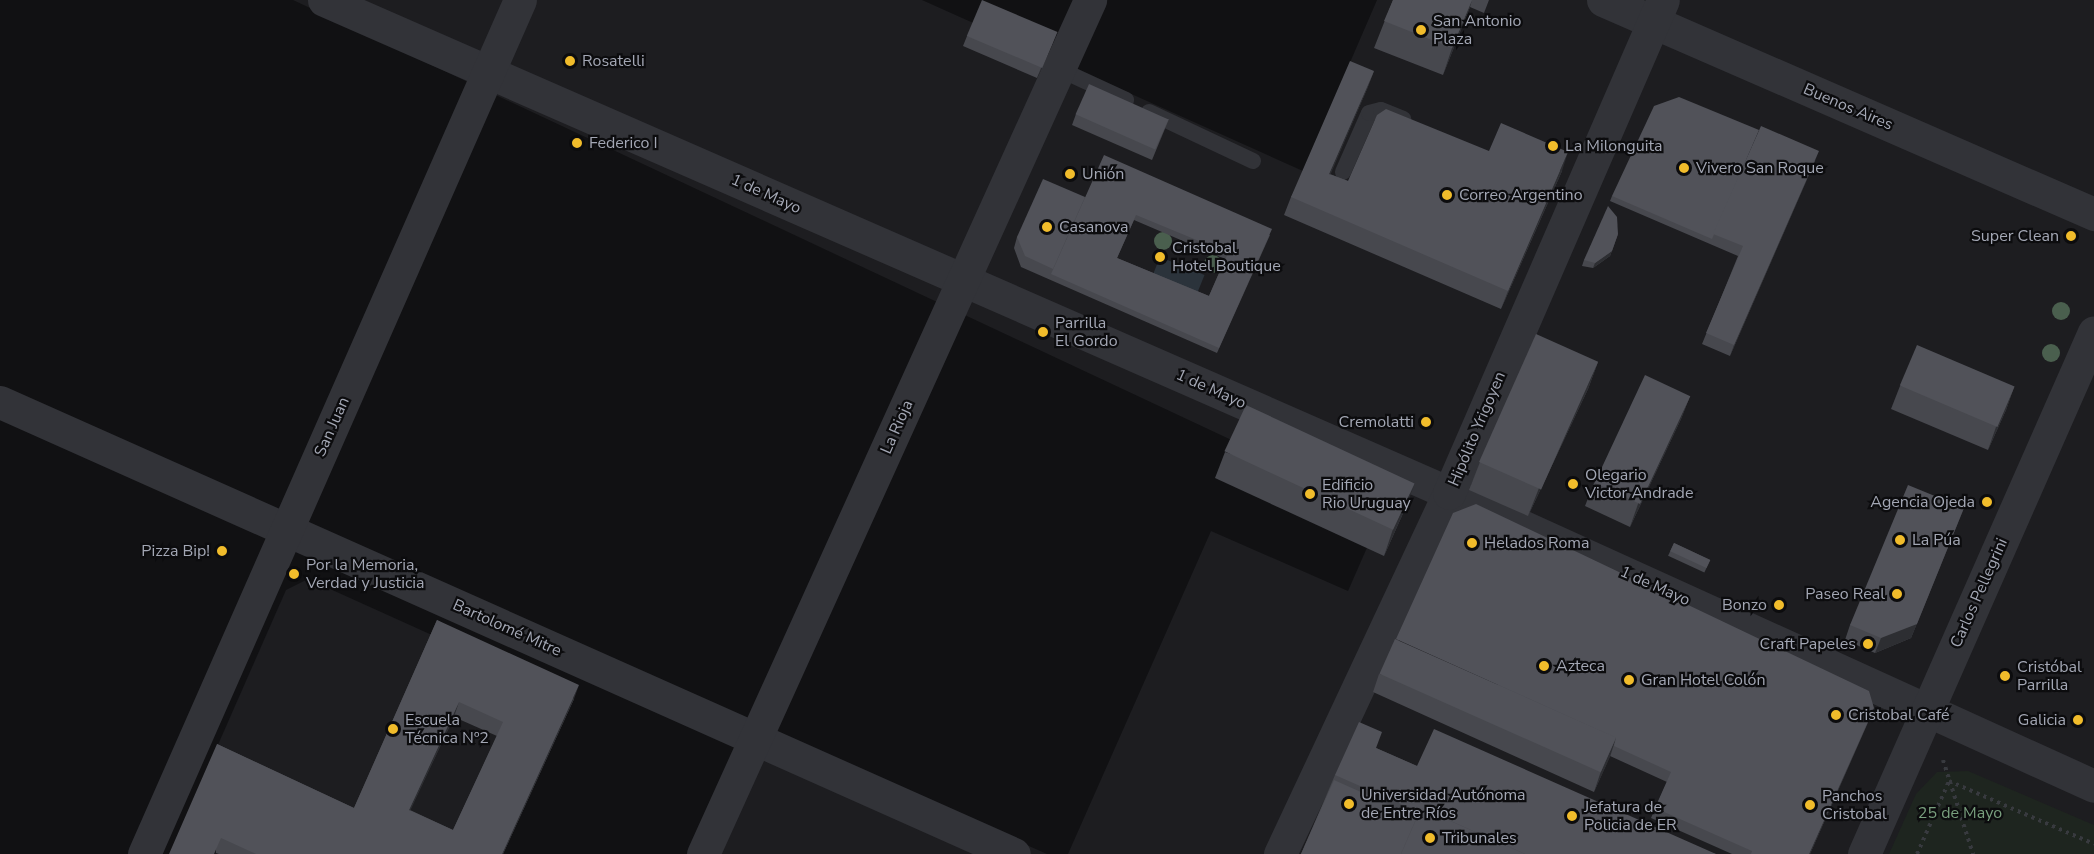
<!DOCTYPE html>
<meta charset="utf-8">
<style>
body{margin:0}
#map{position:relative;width:2094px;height:854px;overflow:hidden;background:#111113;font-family:"Nunito Sans",sans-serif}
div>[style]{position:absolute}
.built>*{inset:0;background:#1d1d20}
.green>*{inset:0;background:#1e251f}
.water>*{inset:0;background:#2b333b;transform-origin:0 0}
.path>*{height:4px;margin-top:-2px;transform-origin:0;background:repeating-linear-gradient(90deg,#383a3f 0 3px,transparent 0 7.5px)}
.service>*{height:16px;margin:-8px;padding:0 8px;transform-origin:8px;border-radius:8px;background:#323338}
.minor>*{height:33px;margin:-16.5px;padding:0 16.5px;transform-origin:16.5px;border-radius:16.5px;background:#323338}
.trees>*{width:18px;height:18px;margin:-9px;border-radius:50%;background:#4a5f4e}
.wall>*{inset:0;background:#47484e;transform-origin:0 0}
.shaded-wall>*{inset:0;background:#2d2e32}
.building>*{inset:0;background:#515259;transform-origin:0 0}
.dots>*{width:16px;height:16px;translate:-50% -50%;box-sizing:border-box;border:3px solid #0c0c0e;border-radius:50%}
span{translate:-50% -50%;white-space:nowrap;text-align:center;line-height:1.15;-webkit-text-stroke:4.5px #0c0c0e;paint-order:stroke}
.poi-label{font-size:16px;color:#a3a7b4}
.left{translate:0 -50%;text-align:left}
.right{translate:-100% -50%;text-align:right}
.street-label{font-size:16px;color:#a3a7b4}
.park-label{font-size:16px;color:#799f7e}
</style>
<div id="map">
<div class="built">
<div style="clip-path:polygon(293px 0,922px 0,1303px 171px,1377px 0,2094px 0,2094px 854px,1068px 854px,1211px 531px,1348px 591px,1383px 511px)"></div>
<div style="clip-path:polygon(308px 579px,574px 699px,503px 854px,170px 854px,286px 590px)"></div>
<div style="clip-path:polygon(774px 734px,1047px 854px,721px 854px)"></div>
</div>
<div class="green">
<div style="clip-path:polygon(1968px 771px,2094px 825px,2094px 854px,1889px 854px,1916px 794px,1937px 772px)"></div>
</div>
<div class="water">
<div style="left:1160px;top:257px;width:48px;height:22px;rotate:22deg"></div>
</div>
<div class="path">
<div style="left:1943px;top:760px;width:99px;rotate:72.3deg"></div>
<div style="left:1917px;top:854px;width:80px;rotate:-66.3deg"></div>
<div style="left:1949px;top:781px;width:158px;rotate:23.5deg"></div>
</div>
<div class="service">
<div style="left:1059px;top:69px;width:74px;rotate:24.8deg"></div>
<div style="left:1149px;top:112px;width:115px;rotate:25.2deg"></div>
<div style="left:1343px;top:172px;width:64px;rotate:-66.2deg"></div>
<div style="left:1369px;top:113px;width:12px;rotate:-14deg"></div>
<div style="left:1381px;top:110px;width:24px;rotate:22deg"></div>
</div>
<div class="minor">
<div style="left:324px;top:0;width:1228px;rotate:23.66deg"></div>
<div style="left:1449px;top:493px;width:708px;rotate:24.43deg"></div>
<div style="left:1603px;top:0;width:536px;rotate:23.55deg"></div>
<div style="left:0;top:402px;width:1110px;rotate:24.03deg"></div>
<div style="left:144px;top:854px;width:933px;rotate:-66.24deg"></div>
<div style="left:703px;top:854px;width:938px;rotate:-65.62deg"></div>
<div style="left:1280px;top:854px;width:399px;rotate:-64.9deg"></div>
<div style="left:1449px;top:493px;width:537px;rotate:-66.54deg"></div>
<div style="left:1864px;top:854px;width:570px;rotate:-66.22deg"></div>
</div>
<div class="trees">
<div style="left:1163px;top:241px"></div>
<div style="left:1213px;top:264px"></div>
<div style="left:2061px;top:311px"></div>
<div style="left:2051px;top:353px"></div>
</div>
<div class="wall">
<div style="clip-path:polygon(1393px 0,1489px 0,1484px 13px,1470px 7px,1443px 75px,1374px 48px)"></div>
<div style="clip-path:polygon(967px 36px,1053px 42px,1037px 78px,963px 46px)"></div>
<div style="clip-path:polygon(1374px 71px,1367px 89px,1330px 174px,1348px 181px,1489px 151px,1562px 171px,1501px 309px,1284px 215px,1291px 197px)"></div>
<div style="clip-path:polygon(1076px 114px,1169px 119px,1152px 160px,1072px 125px)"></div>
<div style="clip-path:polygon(1815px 161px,1730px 356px,1702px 344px,1738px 256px,1710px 244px,1610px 201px,1612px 196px)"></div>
<div style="clip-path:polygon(evenodd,1085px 197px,1270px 235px,1217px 353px,1021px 267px,1014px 248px,1017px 237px,1085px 197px,1134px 220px,1225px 259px,1209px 296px,1117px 258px,1134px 220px)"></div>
<div style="clip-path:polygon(1618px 234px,1610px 256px,1593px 268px,1582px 266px,1584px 260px)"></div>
<div style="clip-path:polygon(1598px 362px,1588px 389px,1528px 516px,1469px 490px,1480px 462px)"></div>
<div style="clip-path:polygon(1900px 386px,2014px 387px,2006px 410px,1988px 450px,1891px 409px)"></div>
<div style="clip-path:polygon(1690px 396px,1681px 419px,1630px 527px,1585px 506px,1594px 483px)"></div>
<div style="clip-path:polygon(1225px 452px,1405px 509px,1384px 556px,1215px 478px)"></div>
<div style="clip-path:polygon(1958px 522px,1911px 638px,1875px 653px,1845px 640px,1850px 625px)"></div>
<div style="left:1674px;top:543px;width:40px;height:14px;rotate:25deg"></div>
<div style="clip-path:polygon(evenodd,437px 620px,574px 699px,503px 854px,219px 854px,216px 853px,217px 744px,354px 808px,437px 620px,454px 717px,497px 736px,453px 830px,410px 810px,454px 717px)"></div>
<div style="clip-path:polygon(1379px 674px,1870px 718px,1810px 854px,1732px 854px,1651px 818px,1667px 782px,1610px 756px,1594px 792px,1373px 692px)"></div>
<div style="clip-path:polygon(1376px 748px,1417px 766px,1716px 854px,1301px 854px,1335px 775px)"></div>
</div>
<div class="shaded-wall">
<div style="clip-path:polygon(1472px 0,1470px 7px,1443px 75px,1452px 48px)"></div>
<div style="clip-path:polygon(1057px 32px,1053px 42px,1037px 78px,1041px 68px)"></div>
<div style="clip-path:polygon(1374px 71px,1367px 89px,1323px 192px,1329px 174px)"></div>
<div style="clip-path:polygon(1819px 151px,1815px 161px,1730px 356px,1734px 345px)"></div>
<div style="clip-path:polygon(1568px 152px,1562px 171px,1501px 309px,1508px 291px)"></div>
<div style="clip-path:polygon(1612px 251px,1610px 256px,1593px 268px,1595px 263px)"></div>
<div style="clip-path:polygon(1598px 362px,1588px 389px,1528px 516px,1539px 488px)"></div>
<div style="clip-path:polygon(2014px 387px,2006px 410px,1988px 450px,1996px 427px)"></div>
<div style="clip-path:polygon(1690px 396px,1681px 419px,1630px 527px,1638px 504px)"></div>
<div style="clip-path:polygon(1415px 483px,1405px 509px,1384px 556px,1393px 529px)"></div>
<div style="clip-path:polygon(1964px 508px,1911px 638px,1875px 653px,1881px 638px)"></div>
<div style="clip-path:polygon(579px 685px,574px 699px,503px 854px,502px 854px)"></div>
<div style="clip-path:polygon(459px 702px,454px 717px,404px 824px,409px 810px)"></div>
<div style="clip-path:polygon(1874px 708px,1810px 854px,1809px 854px)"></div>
<div style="clip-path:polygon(1616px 738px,1610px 757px,1594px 792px,1600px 774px)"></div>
</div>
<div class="building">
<div style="left:982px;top:0;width:82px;height:39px;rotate:23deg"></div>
<div style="clip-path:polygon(1393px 0,1472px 0,1452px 48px,1384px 21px)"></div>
<div style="clip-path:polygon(1350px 61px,1374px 71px,1329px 174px,1348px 181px,1377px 115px,1386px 109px,1489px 151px,1501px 123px,1568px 152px,1508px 291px,1291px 197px)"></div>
<div style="left:1089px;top:84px;width:87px;height:33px;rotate:24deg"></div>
<div style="clip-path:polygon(1679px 97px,1759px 130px,1712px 239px,1612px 196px,1654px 106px)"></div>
<div style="clip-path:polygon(1761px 126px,1819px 151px,1734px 345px,1706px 333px,1743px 246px,1713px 234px)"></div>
<div style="clip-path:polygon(evenodd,1104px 155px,1272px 229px,1219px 348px,1051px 274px,1104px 155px,1136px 215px,1228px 253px,1209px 296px,1117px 258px,1136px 215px)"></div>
<div style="clip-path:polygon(1043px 179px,1085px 197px,1053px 269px,1025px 256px,1017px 237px)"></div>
<div style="clip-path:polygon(1608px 206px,1617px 217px,1618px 234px,1612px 251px,1595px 263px,1584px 260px)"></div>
<div style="left:1536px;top:334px;width:68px;height:140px;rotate:24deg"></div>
<div style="left:1917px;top:345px;width:106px;height:44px;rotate:23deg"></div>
<div style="left:1645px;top:375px;width:50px;height:119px;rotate:25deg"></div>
<div style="left:1246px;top:405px;width:186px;height:51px;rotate:25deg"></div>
<div style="clip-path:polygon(1908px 485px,1964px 508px,1917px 624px,1881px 638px,1850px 625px)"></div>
<div style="clip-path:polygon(1476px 504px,1869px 691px,1874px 708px,1809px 854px,1751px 854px,1752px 851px,1655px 808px,1671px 772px,1614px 746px,1616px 738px,1396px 639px,1453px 513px)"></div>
<div style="left:1674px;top:543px;width:40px;height:9px;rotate:25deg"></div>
<div style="clip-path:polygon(evenodd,437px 620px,579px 685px,502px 854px,256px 854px,221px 838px,214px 854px,169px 854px,217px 744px,354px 808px,437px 620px,459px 702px,503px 722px,453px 830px,409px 810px,459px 702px)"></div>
<div style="left:1395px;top:639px;width:242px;height:38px;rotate:24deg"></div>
<div style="clip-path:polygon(1359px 722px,1382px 732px,1376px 748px,1417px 766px,1434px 729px,1716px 854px,1525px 854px,1421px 808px,1419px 812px,1335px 775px)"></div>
<div style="clip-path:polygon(1334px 780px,1417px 817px,1401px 854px,1301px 854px)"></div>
<div style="clip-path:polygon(1421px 808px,1525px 854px,1401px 854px)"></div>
</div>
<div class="dots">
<div style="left:1421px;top:30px;background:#f1bc2b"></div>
<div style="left:570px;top:61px;background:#f1bc2b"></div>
<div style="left:577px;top:143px;background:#f1bc2b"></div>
<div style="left:1553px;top:146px;background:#f1bc2b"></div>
<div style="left:1684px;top:168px;background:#f1bc2b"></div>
<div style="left:1070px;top:174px;background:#f1bc2b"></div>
<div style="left:1447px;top:195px;background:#f1bc2b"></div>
<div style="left:1047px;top:227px;background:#f1bc2b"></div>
<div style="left:2071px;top:236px;background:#f1bc2b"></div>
<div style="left:1160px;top:257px;background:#f1bc2b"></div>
<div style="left:1043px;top:332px;background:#f1bc2b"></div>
<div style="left:1426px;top:422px;background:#f1bc2b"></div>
<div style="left:1573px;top:484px;background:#f1bc2b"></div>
<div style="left:1310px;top:494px;background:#f1bc2b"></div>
<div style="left:1987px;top:502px;background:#f1bc2b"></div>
<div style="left:1900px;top:540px;background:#f1bc2b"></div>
<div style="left:1472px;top:543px;background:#f1bc2b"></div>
<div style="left:222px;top:551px;background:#f1bc2b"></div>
<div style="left:294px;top:574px;background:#f1bc2b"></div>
<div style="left:1897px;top:594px;background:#f1bc2b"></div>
<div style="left:1779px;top:605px;background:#f1bc2b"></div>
<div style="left:1868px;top:644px;background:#f1bc2b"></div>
<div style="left:1544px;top:666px;background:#f1bc2b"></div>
<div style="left:2005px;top:676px;background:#f1bc2b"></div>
<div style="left:1629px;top:680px;background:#f1bc2b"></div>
<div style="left:1836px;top:715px;background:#f1bc2b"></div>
<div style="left:2078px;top:720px;background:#f1bc2b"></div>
<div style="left:393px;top:729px;background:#f1bc2b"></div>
<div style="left:1349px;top:804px;background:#f1bc2b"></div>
<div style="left:1810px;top:805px;background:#f1bc2b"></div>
<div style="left:1572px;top:816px;background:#f1bc2b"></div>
<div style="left:1430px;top:838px;background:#f1bc2b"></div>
</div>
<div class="poi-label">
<span class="left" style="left:1433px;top:30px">San Antonio<br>Plaza</span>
<span class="left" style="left:582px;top:61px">Rosatelli</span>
<span class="left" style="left:589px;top:143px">Federico I</span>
<span class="left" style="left:1565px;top:146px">La Milonguita</span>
<span class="left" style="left:1696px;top:168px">Vivero San Roque</span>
<span class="left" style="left:1082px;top:174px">Unión</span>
<span class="left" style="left:1459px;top:195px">Correo Argentino</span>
<span class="left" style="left:1059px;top:227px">Casanova</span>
<span class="right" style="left:2059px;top:236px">Super Clean</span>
<span class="left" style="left:1172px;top:257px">Cristobal<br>Hotel Boutique</span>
<span class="left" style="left:1055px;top:332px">Parrilla<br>El Gordo</span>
<span class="right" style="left:1414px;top:422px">Cremolatti</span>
<span class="left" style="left:1585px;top:484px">Olegario<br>Victor Andrade</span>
<span class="left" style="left:1322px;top:494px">Edificio<br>Rio Uruguay</span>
<span class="right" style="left:1975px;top:502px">Agencia Ojeda</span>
<span class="left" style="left:1912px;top:540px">La Púa</span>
<span class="left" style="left:1484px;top:543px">Helados Roma</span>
<span class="right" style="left:210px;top:551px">Pizza Bip!</span>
<span class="left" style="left:306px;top:574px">Por la Memoria,<br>Verdad y Justicia</span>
<span class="right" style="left:1885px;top:594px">Paseo Real</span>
<span class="right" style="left:1767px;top:605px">Bonzo</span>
<span class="right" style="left:1856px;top:644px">Craft Papeles</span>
<span class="left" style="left:1556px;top:666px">Azteca</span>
<span class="left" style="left:2017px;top:676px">Cristóbal<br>Parrilla</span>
<span class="left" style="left:1641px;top:680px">Gran Hotel Colón</span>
<span class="left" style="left:1848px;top:715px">Cristobal Café</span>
<span class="left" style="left:405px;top:729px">Escuela<br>Técnica Nº2</span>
<span class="right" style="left:2066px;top:720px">Galicia</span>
<span class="left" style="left:1361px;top:804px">Universidad Autónoma<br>de Entre Ríos</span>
<span class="left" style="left:1822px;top:805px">Panchos<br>Cristobal</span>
<span class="left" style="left:1584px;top:816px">Jefatura de<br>Policia de ER</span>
<span class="left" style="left:1442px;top:838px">Tribunales</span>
</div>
<div class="street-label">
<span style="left:1848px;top:107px;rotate:23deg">Buenos Aires</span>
<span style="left:766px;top:194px;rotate:24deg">1 de Mayo</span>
<span style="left:1211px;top:389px;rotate:24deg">1 de Mayo</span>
<span style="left:332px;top:427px;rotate:-66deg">San Juan</span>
<span style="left:897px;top:427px;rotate:-66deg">La Rioja</span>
<span style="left:1477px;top:429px;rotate:-67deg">Hipólito Yrigoyen</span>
<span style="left:1655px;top:586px;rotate:24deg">1 de Mayo</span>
<span style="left:1979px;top:593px;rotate:-66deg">Carlos Pellegrini</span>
<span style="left:507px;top:628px;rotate:24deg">Bartolomé Mitre</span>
</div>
<div class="park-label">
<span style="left:1960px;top:813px">25 de Mayo</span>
</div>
</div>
